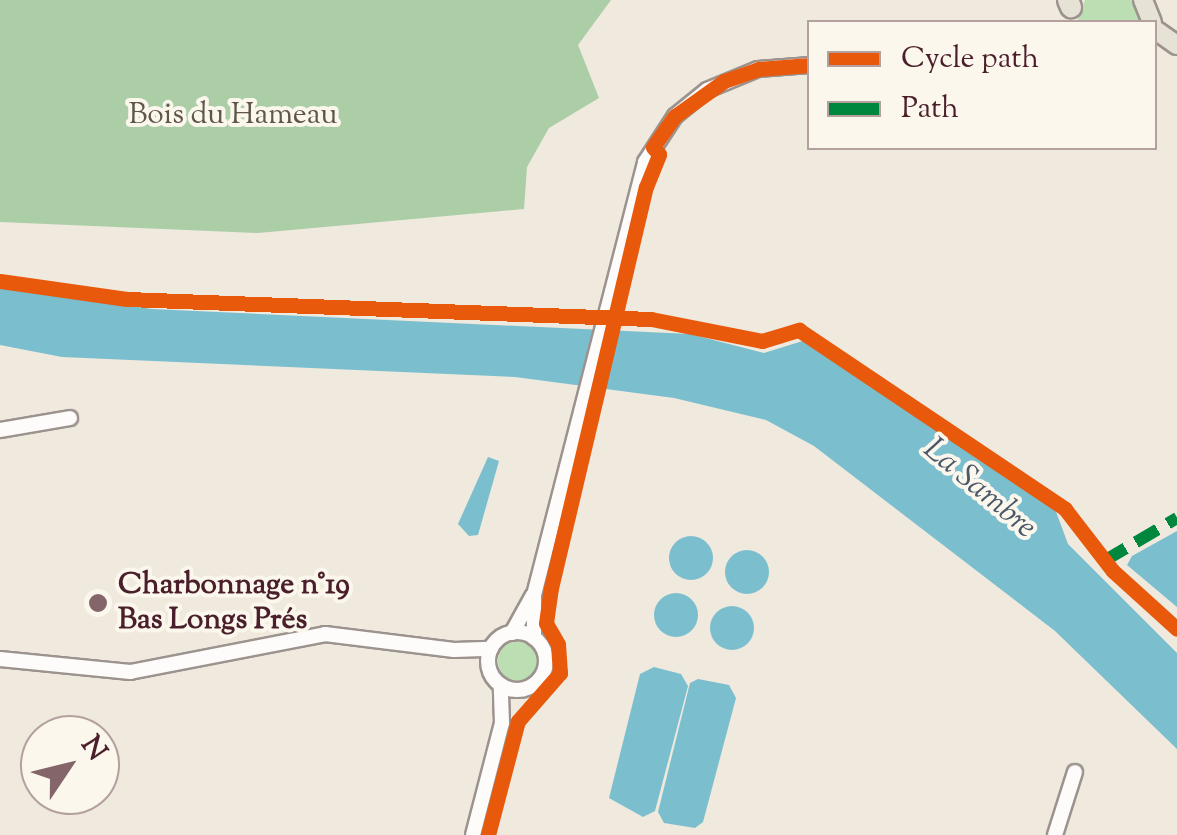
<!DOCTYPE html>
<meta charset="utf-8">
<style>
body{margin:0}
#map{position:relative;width:1177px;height:835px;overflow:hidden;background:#efe9de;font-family:"Sorts Mill Goudy",serif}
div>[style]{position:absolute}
.green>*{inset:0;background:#bbdfb3}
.round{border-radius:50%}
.forest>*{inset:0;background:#abcea7}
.water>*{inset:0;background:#7bbfcf}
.roads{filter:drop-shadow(2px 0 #9c928e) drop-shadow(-2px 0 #9c928e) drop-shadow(0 2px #9c928e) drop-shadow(0 -2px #9c928e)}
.minor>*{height:14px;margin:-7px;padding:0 7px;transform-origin:7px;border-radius:7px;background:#fdfcfa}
.minor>.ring{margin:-7px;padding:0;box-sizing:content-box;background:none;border:14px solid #fdfcfa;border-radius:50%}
.major>*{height:18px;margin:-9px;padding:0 9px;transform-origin:9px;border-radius:9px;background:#e7e2d6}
.highway>*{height:20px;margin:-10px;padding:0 10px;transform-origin:10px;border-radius:10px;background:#e7e2d6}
.quiet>*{height:12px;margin-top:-6px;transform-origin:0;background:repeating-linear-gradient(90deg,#00873e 0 25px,transparent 0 37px)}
.cycleway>*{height:15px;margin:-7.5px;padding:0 7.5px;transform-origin:7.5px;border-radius:7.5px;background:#e8590c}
.dots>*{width:28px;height:28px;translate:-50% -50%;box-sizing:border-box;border:5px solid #fbf7ec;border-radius:50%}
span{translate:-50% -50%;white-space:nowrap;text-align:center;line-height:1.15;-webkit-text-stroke:8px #fbf7ec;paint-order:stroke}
.park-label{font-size:30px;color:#5f5649}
.poi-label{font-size:30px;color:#4a1f2b;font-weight:700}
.left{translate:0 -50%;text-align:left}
.water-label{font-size:32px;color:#4a586a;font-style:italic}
.legend{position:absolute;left:807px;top:20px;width:350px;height:130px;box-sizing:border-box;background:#fbf7ec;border:2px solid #b4a19f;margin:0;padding:12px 18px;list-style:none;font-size:30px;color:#4a1f2b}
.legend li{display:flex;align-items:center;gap:20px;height:50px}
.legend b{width:50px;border:2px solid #b4a19f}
.north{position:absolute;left:20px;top:715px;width:100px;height:100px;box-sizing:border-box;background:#fbf7ec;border:2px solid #b4a19f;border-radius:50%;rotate:55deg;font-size:28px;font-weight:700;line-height:40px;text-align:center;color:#4a1f2b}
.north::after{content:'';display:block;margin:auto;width:35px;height:45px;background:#84666a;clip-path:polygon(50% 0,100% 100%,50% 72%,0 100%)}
</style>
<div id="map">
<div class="green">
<div style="clip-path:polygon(1085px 0,1133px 0,1141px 22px,1077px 22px)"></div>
<div class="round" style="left:498px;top:641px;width:40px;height:40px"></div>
</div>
<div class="forest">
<div style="clip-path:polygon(0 0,611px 0,578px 45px,599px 98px,549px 128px,527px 167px,524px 209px,258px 233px,0 222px)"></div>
</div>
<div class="water">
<div style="clip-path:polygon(0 286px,152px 309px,690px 334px,764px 353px,809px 339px,1055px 509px,1068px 544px,1177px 653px,1177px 749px,1055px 631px,814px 446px,766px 420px,674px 398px,515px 377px,62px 357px,0 345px)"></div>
<div style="clip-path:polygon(488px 457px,499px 461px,478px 535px,469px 536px,458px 524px)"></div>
<div style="clip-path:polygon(1177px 531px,1177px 607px,1127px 565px,1132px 556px)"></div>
<div class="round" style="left:669px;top:536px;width:44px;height:44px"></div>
<div class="round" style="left:725px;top:550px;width:44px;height:44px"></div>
<div class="round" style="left:654px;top:593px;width:44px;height:44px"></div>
<div class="round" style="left:710px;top:606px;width:44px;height:44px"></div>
<div style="clip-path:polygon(654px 667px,681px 674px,688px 686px,655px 811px,643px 817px,609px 798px,640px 674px)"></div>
<div style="clip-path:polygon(698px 679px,729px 685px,736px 698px,703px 822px,695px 828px,664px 823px,658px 812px,690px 683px)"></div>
</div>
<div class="roads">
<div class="minor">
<div style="left:0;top:430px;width:71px;rotate:-9.7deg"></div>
<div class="ring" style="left:488px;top:632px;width:44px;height:44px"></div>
<div style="left:512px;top:633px;width:43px;rotate:-61.1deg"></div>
<div style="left:534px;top:638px;width:43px;rotate:-90deg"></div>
<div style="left:534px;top:595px;width:447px;rotate:-75.6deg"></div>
<div style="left:645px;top:162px;width:55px;rotate:-56.9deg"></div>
<div style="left:675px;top:116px;width:41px;rotate:-39.1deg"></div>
<div style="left:707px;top:90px;width:55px;rotate:-22.4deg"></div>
<div style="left:758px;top:69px;width:52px;rotate:-4.4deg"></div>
<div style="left:0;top:659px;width:131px;rotate:5.7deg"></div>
<div style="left:130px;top:672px;width:199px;rotate:-11deg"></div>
<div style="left:325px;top:634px;width:130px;rotate:7.1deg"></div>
<div style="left:454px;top:650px;width:37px;rotate:-2deg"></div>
<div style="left:473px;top:835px;width:116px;rotate:-75.5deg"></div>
<div style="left:502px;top:723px;width:38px;rotate:-92deg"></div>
<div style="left:1055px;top:835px;width:66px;rotate:-72.4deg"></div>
</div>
<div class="major">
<div style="left:1143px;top:0;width:24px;rotate:68deg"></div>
<div style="left:1154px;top:29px;width:28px;rotate:35deg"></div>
</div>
<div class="highway">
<div style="left:1068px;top:0;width:8px;rotate:67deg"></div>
</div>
</div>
<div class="quiet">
<div style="left:1104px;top:561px;width:85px;rotate:-30.5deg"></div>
</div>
<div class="cycleway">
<div style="left:0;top:281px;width:128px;rotate:8.1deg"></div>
<div style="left:127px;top:299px;width:524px;rotate:2.19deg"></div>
<div style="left:651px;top:319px;width:113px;rotate:11.2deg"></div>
<div style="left:762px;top:341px;width:39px;rotate:-17deg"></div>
<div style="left:799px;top:330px;width:321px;rotate:33.9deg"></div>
<div style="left:1065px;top:509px;width:78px;rotate:52.3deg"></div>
<div style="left:1113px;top:571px;width:86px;rotate:42.2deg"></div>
<div style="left:488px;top:835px;width:118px;rotate:-75.3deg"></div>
<div style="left:518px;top:721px;width:64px;rotate:-48.8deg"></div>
<div style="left:560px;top:673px;width:29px;rotate:-94deg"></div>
<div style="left:558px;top:644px;width:24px;rotate:-120deg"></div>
<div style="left:546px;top:623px;width:35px;rotate:-82deg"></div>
<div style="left:551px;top:588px;width:412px;rotate:-76.7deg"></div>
<div style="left:646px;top:187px;width:35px;rotate:-68deg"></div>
<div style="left:659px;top:154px;width:9px;rotate:-131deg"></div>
<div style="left:653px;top:147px;width:38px;rotate:-55deg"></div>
<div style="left:675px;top:116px;width:60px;rotate:-35.5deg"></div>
<div style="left:724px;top:81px;width:36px;rotate:-19deg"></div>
<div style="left:758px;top:69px;width:52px;rotate:-4.4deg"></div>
</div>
<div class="dots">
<div style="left:98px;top:603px;background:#84666a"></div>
</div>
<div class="park-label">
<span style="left:233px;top:116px">Bois du Hameau</span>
</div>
<div class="poi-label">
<span class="left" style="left:118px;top:603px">Charbonnage n°19<br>Bas Longs Prés</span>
</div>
<div class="water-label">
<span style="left:979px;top:489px;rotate:40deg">La Sambre</span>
</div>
<ul class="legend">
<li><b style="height:12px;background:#e8590c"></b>Cycle path</li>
<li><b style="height:12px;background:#00873e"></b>Path</li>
</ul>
<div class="north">N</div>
</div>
